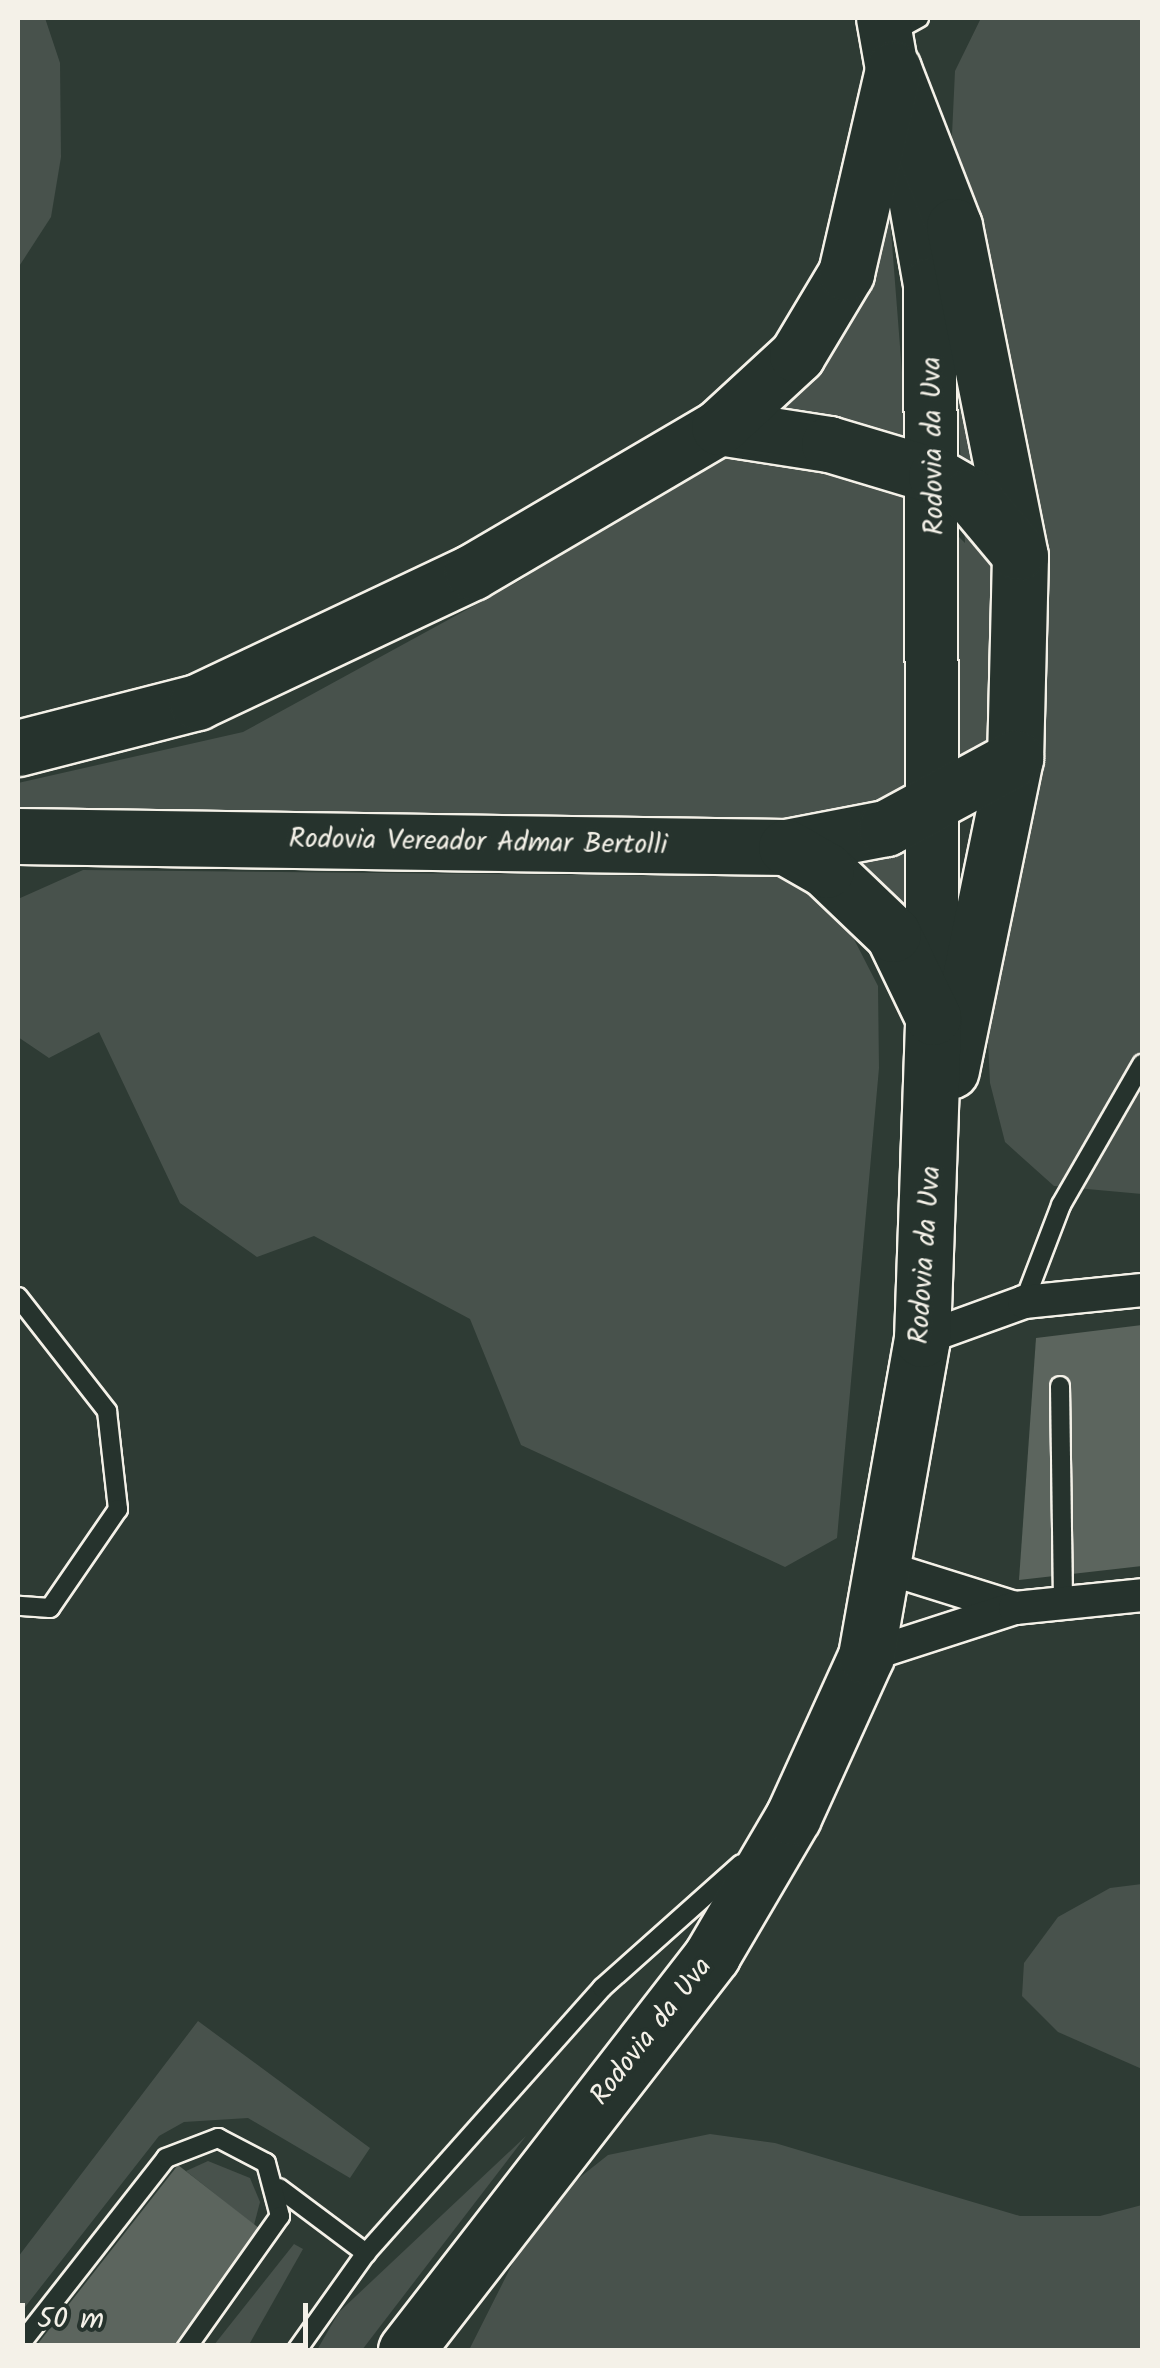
<!DOCTYPE html>
<style>
body{margin:0}
#map{position:relative;width:1160px;height:2368px;overflow:hidden;background:#2e3b34;font-family:Kalam,sans-serif}
div>[style]{position:absolute}
.green>*{inset:0;background:#48524c}
.building>*{inset:0;background:#5c655e}
.roads{filter:drop-shadow(2px 0 #f4f1e8) drop-shadow(-2px 0 #f4f1e8) drop-shadow(0 2px #f4f1e8) drop-shadow(0 -2px #f4f1e8)}
.service>*{height:18px;margin:-9px;padding:0 9px;transform-origin:9px;border-radius:9px;background:#26332d}
.minor>*{height:32px;margin:-16px;padding:0 16px;transform-origin:16px;border-radius:16px;background:#26332d}
.primary>*{height:52px;margin:-26px;padding:0 26px;transform-origin:26px;border-radius:26px;background:#26332d}
.trunk>*{height:55px;margin:-27.5px;padding:0 27.5px;transform-origin:27.5px;border-radius:27.5px;background:#26332d}
span{translate:-50% -50%;white-space:nowrap;text-align:center;line-height:1.15;-webkit-text-stroke:8px #26332d;paint-order:stroke}
.street-label{font-size:28px;color:#f4f1e8}
.frame{position:absolute;inset:0;border:20px solid #f4f1e8;pointer-events:none}
.scale{position:absolute;left:20px;top:2303px;width:288px;height:45px;box-sizing:border-box;border:5px solid #f4f1e8;border-top:0;padding-left:12px;font-size:30px;line-height:35px;white-space:nowrap;color:#f4f1e8;-webkit-text-stroke:8px #26332d;paint-order:stroke}
</style>
<div id="map">
<div class="green">
<div style="clip-path:polygon(18px 18px,45px 18px,60px 63px,61px 157px,51px 217px,18px 268px)"></div>
<div style="clip-path:polygon(981px 18px,1142px 18px,1142px 1194px,1054px 1186px,1005px 1142px,990px 1083px,974px 746px,959px 773px,959px 537px,965px 543px,948px 219px,955px 71px)"></div>
<div style="clip-path:polygon(890px 218px,908px 449px,765px 409px,816px 369px,875px 278px)"></div>
<div style="clip-path:polygon(765px 450px,905px 497px,907px 809px,808px 825px,18px 810px,18px 783px,243px 732px,521px 580px,693px 459px)"></div>
<div style="clip-path:polygon(917px 844px,916px 921px,847px 856px)"></div>
<div style="clip-path:polygon(83px 870px,778px 877px,840px 912px,878px 986px,879px 1068px,837px 1538px,785px 1567px,521px 1445px,470px 1319px,314px 1236px,257px 1257px,180px 1203px,99px 1032px,49px 1058px,18px 1037px,18px 899px)"></div>
<div style="clip-path:polygon(1142px 1884px,1142px 2069px,1058px 2032px,1022px 1996px,1024px 1963px,1058px 1917px,1110px 1888px)"></div>
<div style="clip-path:polygon(198px 2021px,370px 2148px,350px 2178px,248px 2118px,184px 2122px,159px 2136px,18px 2316px,18px 2257px)"></div>
<div style="clip-path:polygon(710px 2134px,775px 2143px,1020px 2216px,1100px 2216px,1142px 2205px,1142px 2350px,469px 2350px,540px 2209px,608px 2155px)"></div>
<div style="clip-path:polygon(526px 2136px,362px 2350px,317px 2350px,339px 2312px)"></div>
<div style="clip-path:polygon(208px 2161px,250px 2178px,260px 2202px,254px 2225px,186px 2171px)"></div>
<div style="clip-path:polygon(294px 2244px,303px 2249px,246px 2350px,210px 2350px)"></div>
</div>
<div class="building">
<div style="clip-path:polygon(1142px 1325px,1142px 1566px,1019px 1580px,1036px 1338px)"></div>
<div style="clip-path:polygon(178px 2165px,264px 2232px,170px 2350px,33px 2350px)"></div>
</div>
<div class="roads">
<div class="service">
<div style="left:892px;top:33px;width:31px;rotate:-29deg"></div>
<div style="left:18px;top:1297px;width:145px;rotate:52deg"></div>
<div style="left:107px;top:1411px;width:99px;rotate:83.6deg"></div>
<div style="left:118px;top:1509px;width:120px;rotate:124.5deg"></div>
<div style="left:50px;top:1608px;width:32px;rotate:-176deg"></div>
<div style="left:1024px;top:1302px;width:104px;rotate:-69.1deg"></div>
<div style="left:1061px;top:1205px;width:163px;rotate:-60.1deg"></div>
<div style="left:1060px;top:1386px;width:217px;rotate:89.2deg"></div>
<div style="left:279px;top:2188px;width:109px;rotate:36.8deg"></div>
<div style="left:18px;top:2347px;width:240px;rotate:-51.9deg"></div>
<div style="left:166px;top:2158px;width:56px;rotate:-21deg"></div>
<div style="left:218px;top:2138px;width:54px;rotate:27.5deg"></div>
<div style="left:266px;top:2163px;width:55px;rotate:75.2deg"></div>
<div style="left:280px;top:2216px;width:164px;rotate:125.3deg"></div>
<div style="left:297px;top:2350px;width:119px;rotate:-54.6deg"></div>
<div style="left:366px;top:2253px;width:355px;rotate:-48.3deg"></div>
<div style="left:602px;top:1988px;width:186px;rotate:-41.7deg"></div>
</div>
<div class="minor">
<div style="left:922px;top:1339px;width:109px;rotate:-19.9deg"></div>
<div style="left:1024px;top:1302px;width:119px;rotate:-5.8deg"></div>
<div style="left:887px;top:1568px;width:134px;rotate:17.4deg"></div>
<div style="left:866px;top:1656px;width:157px;rotate:-17.9deg"></div>
<div style="left:1015px;top:1608px;width:128px;rotate:-5.8deg"></div>
</div>
<div class="primary">
<div style="left:883px;top:18px;width:270px;rotate:80deg"></div>
<div style="left:930px;top:284px;width:733px;rotate:89.77deg"></div>
</div>
<div class="trunk">
<div style="left:893px;top:69px;width:168px;rotate:68.8deg"></div>
<div style="left:954px;top:226px;width:337px;rotate:78.7deg"></div>
<div style="left:1020px;top:556px;width:202px;rotate:91.4deg"></div>
<div style="left:1015px;top:758px;width:319px;rotate:101.6deg"></div>
<div style="left:719px;top:427px;width:111px;rotate:8.8deg"></div>
<div style="left:829px;top:444px;width:112px;rotate:16.7deg"></div>
<div style="left:936px;top:476px;width:40px;rotate:29.7deg"></div>
<div style="left:971px;top:496px;width:73px;rotate:50deg"></div>
<div style="left:18px;top:748px;width:185px;rotate:-14.4deg"></div>
<div style="left:197px;top:702px;width:304px;rotate:-25.3deg"></div>
<div style="left:472px;top:572px;width:286px;rotate:-30.4deg"></div>
<div style="left:719px;top:427px;width:106px;rotate:-42.7deg"></div>
<div style="left:797px;top:355px;width:96px;rotate:-59.1deg"></div>
<div style="left:846px;top:273px;width:209px;rotate:-77deg"></div>
<div style="left:18px;top:836px;width:768px;rotate:0.82deg"></div>
<div style="left:786px;top:847px;width:102px;rotate:-10.8deg"></div>
<div style="left:886px;top:828px;width:147px;rotate:-28.5deg"></div>
<div style="left:406px;top:2350px;width:500px;rotate:-52.2deg"></div>
<div style="left:712px;top:1955px;width:160px;rotate:-59.6deg"></div>
<div style="left:793px;top:1817px;width:177px;rotate:-65.6deg"></div>
<div style="left:866px;top:1656px;width:322px;rotate:-80deg"></div>
<div style="left:922px;top:1339px;width:322px;rotate:-88deg"></div>
<div style="left:933px;top:1017px;width:92px;rotate:-115.7deg"></div>
<div style="left:893px;top:934px;width:93px;rotate:-136.3deg"></div>
<div style="left:826px;top:870px;width:46px;rotate:-150.1deg"></div>
</div>
</div>
<div class="street-label">
<span style="left:934px;top:446px;rotate:-91deg">Rodovia da Uva</span>
<span style="left:478px;top:843px;rotate:1deg">Rodovia Vereador Admar Bertolli</span>
<span style="left:926px;top:1255px;rotate:-86deg">Rodovia da Uva</span>
<span style="left:652px;top:2032px;rotate:-52deg">Rodovia da Uva</span>
</div>
<div class="frame"></div>
<div class="scale">50 m</div>
</div>
